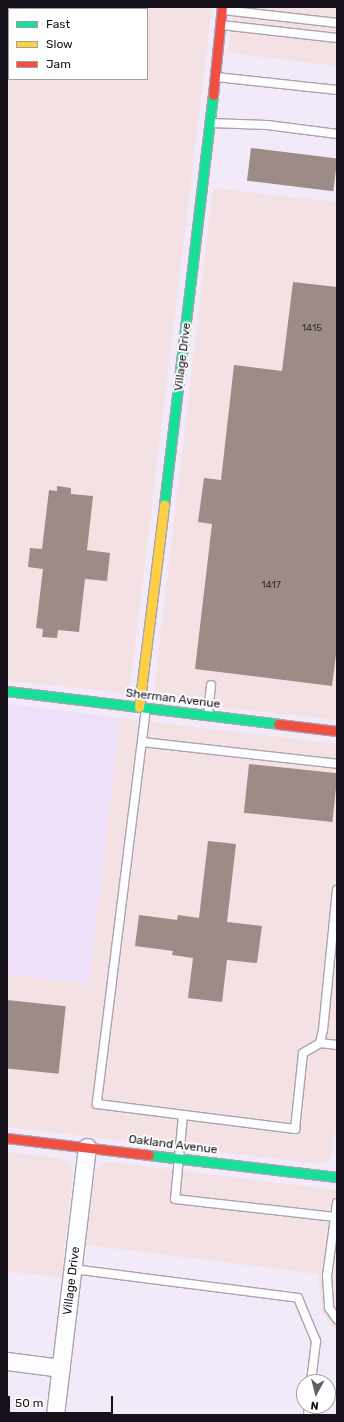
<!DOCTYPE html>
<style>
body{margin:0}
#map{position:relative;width:344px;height:1422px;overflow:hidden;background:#f2eaf9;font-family:Rubik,sans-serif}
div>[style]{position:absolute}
.commercial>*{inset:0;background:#f3e1e4}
.built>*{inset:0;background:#ede0f8}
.building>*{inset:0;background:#9c8b87;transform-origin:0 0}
.roads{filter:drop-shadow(1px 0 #a9a3af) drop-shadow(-1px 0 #a9a3af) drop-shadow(0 1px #a9a3af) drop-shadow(0 -1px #a9a3af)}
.lane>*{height:8px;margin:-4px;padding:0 4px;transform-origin:4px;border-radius:4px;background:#fdfcfe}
.street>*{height:17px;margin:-8.5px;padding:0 8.5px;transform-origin:8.5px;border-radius:8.5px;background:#fdfcfe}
.fast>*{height:9px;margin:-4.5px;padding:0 4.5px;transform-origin:4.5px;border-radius:4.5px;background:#16e098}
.slow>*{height:9px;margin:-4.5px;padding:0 4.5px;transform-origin:4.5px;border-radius:4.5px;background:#ffcf43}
.jam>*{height:9px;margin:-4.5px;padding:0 4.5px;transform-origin:4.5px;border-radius:4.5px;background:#f24e42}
span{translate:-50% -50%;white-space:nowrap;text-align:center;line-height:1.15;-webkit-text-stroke:4px #fff;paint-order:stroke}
.number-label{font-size:10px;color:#383035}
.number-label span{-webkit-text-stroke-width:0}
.street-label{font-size:12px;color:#16111a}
.frame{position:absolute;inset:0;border:8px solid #16111a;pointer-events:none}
.legend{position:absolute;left:8px;top:8px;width:140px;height:72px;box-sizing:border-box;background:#fff;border:1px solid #a2a0a3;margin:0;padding:5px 7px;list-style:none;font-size:12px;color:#16111a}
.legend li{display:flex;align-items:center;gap:8px;height:20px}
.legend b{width:20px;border:1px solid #a2a0a3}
.north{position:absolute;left:296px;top:1374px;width:40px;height:40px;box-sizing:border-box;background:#fff;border:1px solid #a2a0a3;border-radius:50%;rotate:187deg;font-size:11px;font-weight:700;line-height:16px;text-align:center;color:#16111a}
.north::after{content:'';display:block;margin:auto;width:14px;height:18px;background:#635d68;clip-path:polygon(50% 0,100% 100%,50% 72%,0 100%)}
.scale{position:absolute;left:8px;top:1396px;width:105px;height:18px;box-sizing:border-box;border:2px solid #16111a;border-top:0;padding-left:5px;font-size:12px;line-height:14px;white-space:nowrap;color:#16111a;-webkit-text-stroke:3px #fff;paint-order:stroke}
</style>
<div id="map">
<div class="commercial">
<div style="clip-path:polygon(evenodd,7px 7px,212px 7px,130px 686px,125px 693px,7px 681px,7px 7px,9px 9px,147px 9px,147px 79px,9px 79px,9px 9px)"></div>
<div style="clip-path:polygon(234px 7px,337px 7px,337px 66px,228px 53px)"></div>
<div style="clip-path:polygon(213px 188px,337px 202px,337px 720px,167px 701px,158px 699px,154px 692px)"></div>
<div style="clip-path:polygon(120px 718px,337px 744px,337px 1112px,332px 1153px,328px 1161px,319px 1164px,7px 1127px,7px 974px,89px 984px)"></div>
<div style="clip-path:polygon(7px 1152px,60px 1158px,70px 1164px,73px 1172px,61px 1278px,7px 1271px)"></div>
<div style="clip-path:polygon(109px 1162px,337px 1190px,337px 1333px,322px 1312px,318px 1274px,86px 1245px,95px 1171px,100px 1165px)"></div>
</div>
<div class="built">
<div style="clip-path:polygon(7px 704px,120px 718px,89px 984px,7px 974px)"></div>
</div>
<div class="building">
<div style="left:251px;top:148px;width:87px;height:33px;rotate:7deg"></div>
<div style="clip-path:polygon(293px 282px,337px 287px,337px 647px,332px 686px,195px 669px,212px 524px,198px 522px,204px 478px,221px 480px,234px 365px,282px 371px)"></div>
<div style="clip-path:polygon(57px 486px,71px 488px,71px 494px,93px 496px,87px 550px,110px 553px,107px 581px,85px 579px,79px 632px,58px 630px,57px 638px,42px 637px,43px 629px,36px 628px,43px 569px,28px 567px,30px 548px,42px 549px,49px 490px,57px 491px)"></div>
<div style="left:249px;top:764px;width:89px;height:49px;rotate:6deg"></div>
<div style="clip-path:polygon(208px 841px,236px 844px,227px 922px,262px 926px,257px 963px,227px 960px,222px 1002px,188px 998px,193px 958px,172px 955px,173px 951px,135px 946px,139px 915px,177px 920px,178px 915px,199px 918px)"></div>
<div style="left:7px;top:1000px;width:59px;height:68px;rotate:6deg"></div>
</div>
<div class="roads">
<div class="lane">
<div style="left:223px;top:10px;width:115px;rotate:6.5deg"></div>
<div style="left:221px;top:25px;width:117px;rotate:6.4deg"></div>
<div style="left:216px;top:77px;width:122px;rotate:6.1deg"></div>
<div style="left:211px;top:123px;width:56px;rotate:2deg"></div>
<div style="left:267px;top:125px;width:71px;rotate:7.3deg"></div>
<div style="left:146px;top:708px;width:399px;rotate:97.1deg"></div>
<div style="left:97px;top:1104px;width:200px;rotate:7.2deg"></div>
<div style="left:295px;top:1129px;width:76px;rotate:-84deg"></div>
<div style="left:303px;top:1053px;width:20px;rotate:-30deg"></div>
<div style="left:320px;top:1043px;width:13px;rotate:-77deg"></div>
<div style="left:323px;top:1030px;width:141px;rotate:-84.3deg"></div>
<div style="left:208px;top:714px;width:29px;rotate:-84deg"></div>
<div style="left:142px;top:742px;width:196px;rotate:6.4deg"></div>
<div style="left:320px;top:1043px;width:17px;rotate:7deg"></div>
<div style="left:183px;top:1115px;width:84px;rotate:95.4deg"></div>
<div style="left:175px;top:1199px;width:161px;rotate:6.4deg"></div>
<div style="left:337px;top:1203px;width:74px;rotate:97.8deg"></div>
<div style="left:327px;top:1276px;width:32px;rotate:86deg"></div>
<div style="left:329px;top:1308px;width:14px;rotate:54deg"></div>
<div style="left:73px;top:1269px;width:227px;rotate:7.3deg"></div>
<div style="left:298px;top:1298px;width:47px;rotate:67.3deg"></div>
<div style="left:316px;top:1341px;width:41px;rotate:97deg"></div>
<div style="left:308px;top:1415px;width:9px;rotate:-84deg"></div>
</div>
<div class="street">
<div style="left:7px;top:1361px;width:54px;rotate:7.4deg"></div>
<div style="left:55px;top:1415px;width:270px;rotate:-83.2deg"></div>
</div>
<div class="fast">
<div style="left:164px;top:505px;width:413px;rotate:-83.2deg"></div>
<div style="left:7px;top:691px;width:273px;rotate:6.9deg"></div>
<div style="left:149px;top:1155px;width:189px;rotate:6.7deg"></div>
</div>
<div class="slow">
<div style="left:139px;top:707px;width:204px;rotate:-82.9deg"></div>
</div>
<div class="jam">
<div style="left:213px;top:95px;width:88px;rotate:-84.2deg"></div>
<div style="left:278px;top:724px;width:59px;rotate:6.8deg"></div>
<div style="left:7px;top:1138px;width:143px;rotate:6.8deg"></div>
</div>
</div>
<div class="number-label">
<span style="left:312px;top:329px">1415</span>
<span style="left:271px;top:586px">1417</span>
</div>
<div class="street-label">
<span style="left:183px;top:357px;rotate:-83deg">Village Drive</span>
<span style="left:173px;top:699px;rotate:7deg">Sherman Avenue</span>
<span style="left:173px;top:1145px;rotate:7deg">Oakland Avenue</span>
<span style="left:72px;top:1281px;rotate:-83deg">Village Drive</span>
</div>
<div class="frame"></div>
<ul class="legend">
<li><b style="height:5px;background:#16e098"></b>Fast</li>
<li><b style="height:5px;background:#ffcf43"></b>Slow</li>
<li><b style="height:5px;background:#f24e42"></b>Jam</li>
</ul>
<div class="north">N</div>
<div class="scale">50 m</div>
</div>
